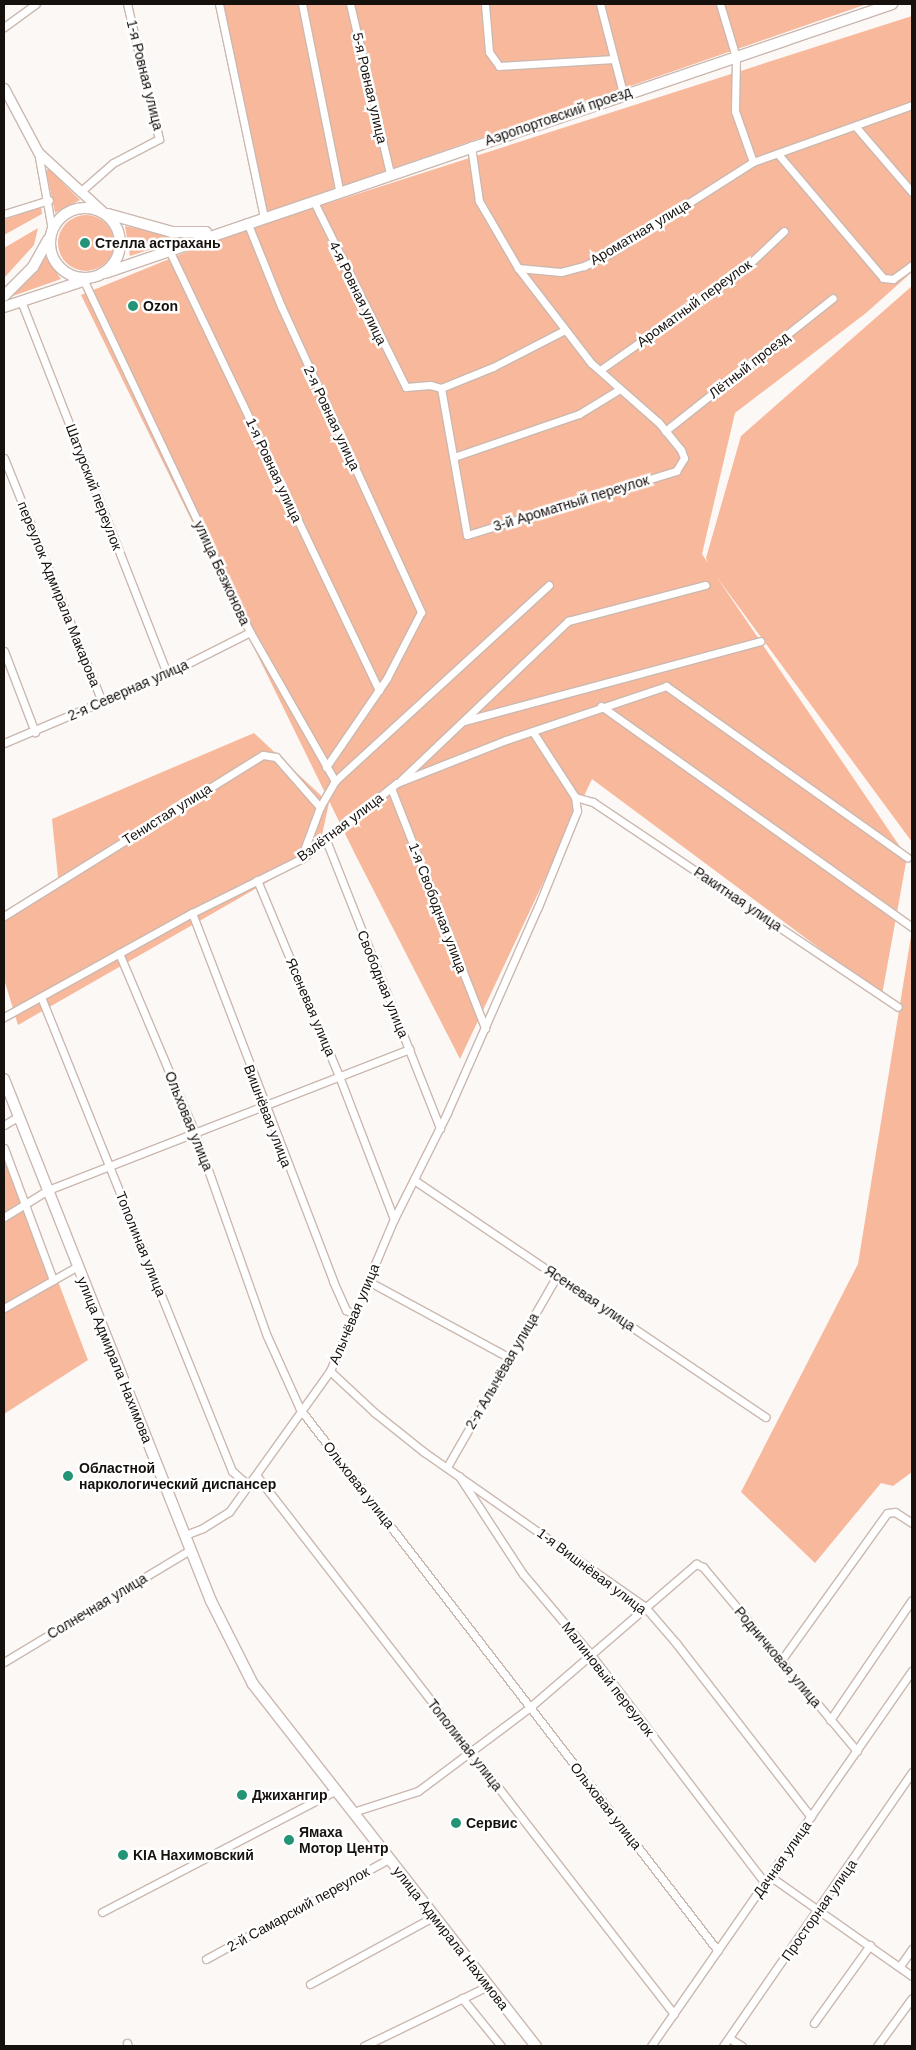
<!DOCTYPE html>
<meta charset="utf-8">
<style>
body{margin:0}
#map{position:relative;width:916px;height:2050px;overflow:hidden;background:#fcf8f6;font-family:Helvetica,sans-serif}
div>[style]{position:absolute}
.green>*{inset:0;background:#f7b89b}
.round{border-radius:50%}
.roads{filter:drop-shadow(1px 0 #cbb8b0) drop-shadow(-1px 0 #cbb8b0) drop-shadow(0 1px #cbb8b0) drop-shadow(0 -1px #cbb8b0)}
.minor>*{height:7px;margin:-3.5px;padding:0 3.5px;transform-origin:3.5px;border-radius:3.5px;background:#fff}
.tertiary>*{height:9px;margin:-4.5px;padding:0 4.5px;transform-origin:4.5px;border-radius:4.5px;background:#fff}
.secondary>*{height:10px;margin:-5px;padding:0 5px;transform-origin:5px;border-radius:5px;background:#fff}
.secondary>.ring{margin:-5px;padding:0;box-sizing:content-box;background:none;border:10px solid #fff;border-radius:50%}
.dots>*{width:14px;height:14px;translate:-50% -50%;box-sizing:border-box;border:2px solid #fff;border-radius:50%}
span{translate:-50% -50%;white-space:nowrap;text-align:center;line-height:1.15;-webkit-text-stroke:5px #fff;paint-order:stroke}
.street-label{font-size:14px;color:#17110e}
.poi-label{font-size:14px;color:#17110e;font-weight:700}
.left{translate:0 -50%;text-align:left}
.frame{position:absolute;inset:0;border:5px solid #17110e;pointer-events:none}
</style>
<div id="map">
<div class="green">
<div style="clip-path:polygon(218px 4px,867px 4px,264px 213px)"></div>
<div style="clip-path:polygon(912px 16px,912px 272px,866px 313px,735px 413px,702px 554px,708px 563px,706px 558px,741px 436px,912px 286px,912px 842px,716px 576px,907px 857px,882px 995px,592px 779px,460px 1059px,356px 856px,81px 295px,223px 237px)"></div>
<div style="clip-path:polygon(49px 169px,80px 200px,55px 213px,46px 170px)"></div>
<div style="clip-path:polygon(41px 206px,42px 214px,4px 235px,4px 220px)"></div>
<div class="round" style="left:58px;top:215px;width:56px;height:56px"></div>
<div style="clip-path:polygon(125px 226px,181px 237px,182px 239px,130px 256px)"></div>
<div style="clip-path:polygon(38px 228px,34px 245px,5px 277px,4px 248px)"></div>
<div style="clip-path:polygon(46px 257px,61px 279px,10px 297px,33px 274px)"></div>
<div style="clip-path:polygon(254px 733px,329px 803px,318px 853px,18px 1025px,4px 979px,4px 920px,59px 887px,52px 819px)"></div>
<div style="clip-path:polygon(912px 930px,912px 1472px,893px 1486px,881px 1483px,815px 1563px,741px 1492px,858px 1264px)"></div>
<div style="clip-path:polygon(4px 1140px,88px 1360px,4px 1414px)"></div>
</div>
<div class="roads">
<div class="minor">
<div style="left:219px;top:4px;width:218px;rotate:78.1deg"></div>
<div style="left:302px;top:4px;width:190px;rotate:78.7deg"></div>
<div style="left:350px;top:4px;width:174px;rotate:76.7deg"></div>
<div style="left:485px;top:4px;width:48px;rotate:85.2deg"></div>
<div style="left:489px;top:52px;width:17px;rotate:54deg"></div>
<div style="left:499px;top:66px;width:115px;rotate:-3.5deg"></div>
<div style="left:600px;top:4px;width:92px;rotate:75.5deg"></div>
<div style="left:720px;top:4px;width:55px;rotate:73.2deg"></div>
<div style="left:736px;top:57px;width:54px;rotate:91.1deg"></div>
<div style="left:735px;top:111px;width:54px;rotate:70.6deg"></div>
<div style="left:753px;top:162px;width:169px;rotate:-19.7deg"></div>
<div style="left:4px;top:27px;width:39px;rotate:-36deg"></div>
<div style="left:856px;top:127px;width:86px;rotate:49.3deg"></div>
<div style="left:38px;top:152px;width:79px;rotate:79.8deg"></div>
<div style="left:778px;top:154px;width:162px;rotate:49.7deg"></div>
<div style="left:883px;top:278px;width:10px;rotate:6deg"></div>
<div style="left:893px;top:279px;width:24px;rotate:-36deg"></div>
<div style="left:80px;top:192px;width:44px;rotate:-41.3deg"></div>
<div style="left:113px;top:163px;width:52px;rotate:-27.6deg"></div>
<div style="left:159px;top:139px;width:139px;rotate:-103.3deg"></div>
<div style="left:313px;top:200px;width:209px;rotate:63.6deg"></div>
<div style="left:406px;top:387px;width:24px;rotate:-5deg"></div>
<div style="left:430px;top:385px;width:11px;rotate:15deg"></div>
<div style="left:441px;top:388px;width:56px;rotate:-22deg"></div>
<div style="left:493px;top:367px;width:81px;rotate:-27.2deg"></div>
<div style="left:4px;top:214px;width:47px;rotate:-17.3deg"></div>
<div style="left:247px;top:222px;width:91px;rotate:68deg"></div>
<div style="left:281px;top:306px;width:337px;rotate:65.4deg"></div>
<div style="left:421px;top:612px;width:74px;rotate:117.3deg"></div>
<div style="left:387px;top:678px;width:108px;rotate:124.4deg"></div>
<div style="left:169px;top:250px;width:488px;rotate:64.5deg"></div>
<div style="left:518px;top:268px;width:43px;rotate:5.3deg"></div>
<div style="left:561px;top:272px;width:24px;rotate:-15deg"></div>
<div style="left:584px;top:266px;width:25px;rotate:-26deg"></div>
<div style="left:607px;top:255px;width:173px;rotate:-32.5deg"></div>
<div style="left:65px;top:272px;width:21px;rotate:25deg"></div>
<div style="left:84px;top:281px;width:388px;rotate:64.7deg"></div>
<div style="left:250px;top:632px;width:172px;rotate:60.3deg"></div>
<div style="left:335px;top:781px;width:30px;rotate:120deg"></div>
<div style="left:320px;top:807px;width:54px;rotate:110.4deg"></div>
<div style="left:21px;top:301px;width:401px;rotate:68.6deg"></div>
<div style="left:600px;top:370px;width:176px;rotate:-35deg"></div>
<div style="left:744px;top:269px;width:55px;rotate:-43.5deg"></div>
<div style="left:441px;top:388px;width:149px;rotate:80deg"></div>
<div style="left:467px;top:535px;width:219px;rotate:-17deg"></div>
<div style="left:676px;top:471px;width:15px;rotate:-58deg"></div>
<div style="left:684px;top:458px;width:9px;rotate:-111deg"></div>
<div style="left:681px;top:450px;width:36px;rotate:-129deg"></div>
<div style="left:658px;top:422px;width:89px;rotate:-138.6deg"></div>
<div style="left:591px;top:363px;width:120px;rotate:-127.5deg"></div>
<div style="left:518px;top:268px;width:78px;rotate:-120.2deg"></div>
<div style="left:479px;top:201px;width:56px;rotate:-98.3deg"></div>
<div style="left:665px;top:431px;width:214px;rotate:-38.4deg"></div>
<div style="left:454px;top:457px;width:132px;rotate:-19deg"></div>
<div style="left:579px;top:414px;width:48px;rotate:-31.4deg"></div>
<div style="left:4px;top:458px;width:263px;rotate:68.1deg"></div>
<div style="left:4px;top:651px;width:87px;rotate:69.1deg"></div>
<div style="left:601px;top:706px;width:382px;rotate:35.4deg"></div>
<div style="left:464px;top:721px;width:307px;rotate:-15.1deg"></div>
<div style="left:4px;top:743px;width:177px;rotate:-22.9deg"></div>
<div style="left:167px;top:674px;width:93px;rotate:-26.8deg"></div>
<div style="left:401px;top:780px;width:231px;rotate:-43.6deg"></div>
<div style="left:568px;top:621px;width:142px;rotate:-14.7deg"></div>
<div style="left:335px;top:781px;width:290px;rotate:-42.5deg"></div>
<div style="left:391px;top:788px;width:258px;rotate:68.6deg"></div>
<div style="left:575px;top:797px;width:19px;rotate:16deg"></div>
<div style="left:593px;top:802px;width:367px;rotate:33.9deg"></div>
<div style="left:326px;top:840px;width:310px;rotate:68.4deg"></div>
<div style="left:257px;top:880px;width:212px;rotate:67.3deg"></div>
<div style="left:339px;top:1076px;width:153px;rotate:69deg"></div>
<div style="left:192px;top:913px;width:394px;rotate:69deg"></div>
<div style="left:333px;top:1281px;width:32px;rotate:66deg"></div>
<div style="left:346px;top:1310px;width:9px;rotate:27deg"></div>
<div style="left:4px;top:916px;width:305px;rotate:-31.9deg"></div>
<div style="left:263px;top:755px;width:13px;rotate:9deg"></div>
<div style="left:276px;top:757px;width:67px;rotate:48.7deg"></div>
<div style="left:119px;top:953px;width:195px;rotate:67.1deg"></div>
<div style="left:195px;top:1133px;width:215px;rotate:70.5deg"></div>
<div style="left:267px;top:1336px;width:80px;rotate:65.7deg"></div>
<div style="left:300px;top:1409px;width:684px;rotate:52.36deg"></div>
<div style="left:41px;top:997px;width:511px;rotate:68.05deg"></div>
<div style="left:232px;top:1471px;width:21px;rotate:41deg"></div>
<div style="left:4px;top:1017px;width:215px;rotate:-29deg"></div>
<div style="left:192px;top:913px;width:122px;rotate:-26.4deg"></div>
<div style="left:301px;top:859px;width:122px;rotate:-38.4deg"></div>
<div style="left:397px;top:783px;width:117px;rotate:-21.5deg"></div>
<div style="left:506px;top:740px;width:169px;rotate:-18.6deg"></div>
<div style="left:666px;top:686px;width:296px;rotate:35.4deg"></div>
<div style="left:4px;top:1125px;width:17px;rotate:-31deg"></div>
<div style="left:4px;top:1148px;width:141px;rotate:69.6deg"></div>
<div style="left:414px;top:1180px;width:424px;rotate:34deg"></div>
<div style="left:4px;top:1217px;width:52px;rotate:-31.5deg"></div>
<div style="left:48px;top:1190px;width:388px;rotate:-21.3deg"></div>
<div style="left:368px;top:1281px;width:159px;rotate:28.5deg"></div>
<div style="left:4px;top:1308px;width:85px;rotate:-29.6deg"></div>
<div style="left:330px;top:1371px;width:62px;rotate:43deg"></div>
<div style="left:375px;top:1413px;width:63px;rotate:38.5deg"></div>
<div style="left:424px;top:1452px;width:270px;rotate:35deg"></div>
<div style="left:645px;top:1607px;width:48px;rotate:49.3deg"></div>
<div style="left:676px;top:1643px;width:220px;rotate:52.2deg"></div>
<div style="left:447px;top:1467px;width:220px;rotate:-60.1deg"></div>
<div style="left:256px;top:1475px;width:682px;rotate:52.21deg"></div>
<div style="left:459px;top:1476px;width:117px;rotate:56.9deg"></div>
<div style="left:523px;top:1574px;width:107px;rotate:49.9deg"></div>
<div style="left:592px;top:1656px;width:285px;rotate:52.7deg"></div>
<div style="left:185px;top:1535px;width:19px;rotate:-21deg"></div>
<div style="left:203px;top:1528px;width:31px;rotate:-32deg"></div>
<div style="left:229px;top:1512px;width:173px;rotate:-54.4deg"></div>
<div style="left:330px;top:1371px;width:165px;rotate:-67.2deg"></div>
<div style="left:394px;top:1219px;width:119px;rotate:-63.4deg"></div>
<div style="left:447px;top:1113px;width:225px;rotate:-66.2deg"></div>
<div style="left:538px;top:907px;width:104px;rotate:-67.9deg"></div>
<div style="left:577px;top:811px;width:14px;rotate:-98deg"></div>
<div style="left:575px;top:797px;width:77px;rotate:-122.9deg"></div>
<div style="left:4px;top:1662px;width:217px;rotate:-31.1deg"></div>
<div style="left:780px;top:1662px;width:183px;rotate:-54.3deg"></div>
<div style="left:887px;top:1513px;width:8px;rotate:-7deg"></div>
<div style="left:895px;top:1512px;width:20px;rotate:33deg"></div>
<div style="left:830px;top:1720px;width:145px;rotate:-55.7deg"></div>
<div style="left:353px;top:1812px;width:68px;rotate:-17.9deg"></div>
<div style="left:418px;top:1791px;width:139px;rotate:-36.8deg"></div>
<div style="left:529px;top:1708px;width:221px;rotate:-40.8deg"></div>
<div style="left:696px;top:1564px;width:8px;rotate:23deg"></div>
<div style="left:703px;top:1567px;width:240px;rotate:50.1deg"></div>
<div style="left:771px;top:1877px;width:172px;rotate:35.1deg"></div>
<div style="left:102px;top:1912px;width:264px;rotate:-27.5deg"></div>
<div style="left:206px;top:1959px;width:209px;rotate:-28.7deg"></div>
<div style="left:900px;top:1966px;width:21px;rotate:-55deg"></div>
<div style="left:310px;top:1984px;width:140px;rotate:-28.6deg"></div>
<div style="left:462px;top:1998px;width:62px;rotate:50.9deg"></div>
<div style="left:814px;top:2023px;width:96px;rotate:-54.3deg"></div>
<div style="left:729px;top:2038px;width:15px;rotate:32deg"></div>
<div style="left:127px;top:2043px;width:3px;rotate:72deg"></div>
<div style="left:364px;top:2046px;width:138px;rotate:-25.8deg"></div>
<div style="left:651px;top:2046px;width:457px;rotate:-55.2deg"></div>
<div style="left:723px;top:2046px;width:333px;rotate:-55.4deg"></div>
<div style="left:877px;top:2046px;width:59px;rotate:-53.9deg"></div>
</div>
<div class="tertiary">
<div style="left:4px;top:88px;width:72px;rotate:62deg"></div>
<div style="left:38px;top:152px;width:88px;rotate:42.7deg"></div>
</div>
<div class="secondary">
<div class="ring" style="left:50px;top:208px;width:60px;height:60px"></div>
<div style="left:108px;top:214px;width:66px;rotate:15.7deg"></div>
<div style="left:172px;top:232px;width:34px"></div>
<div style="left:105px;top:273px;width:832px;rotate:-18.87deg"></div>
<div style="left:4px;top:296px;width:41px;rotate:-45deg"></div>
<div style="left:33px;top:267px;width:31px;rotate:-61deg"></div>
<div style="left:4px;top:307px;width:86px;rotate:-18.2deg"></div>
<div style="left:4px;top:1079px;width:562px;rotate:68.37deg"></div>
<div style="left:211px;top:1601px;width:93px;rotate:63.2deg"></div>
<div style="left:253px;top:1684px;width:459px;rotate:52deg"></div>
</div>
</div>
<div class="dots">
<div style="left:85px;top:243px;background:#249476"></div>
<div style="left:133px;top:306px;background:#249476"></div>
<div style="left:68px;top:1476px;background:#249476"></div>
<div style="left:242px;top:1795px;background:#249476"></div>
<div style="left:456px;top:1823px;background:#249476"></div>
<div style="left:289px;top:1840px;background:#249476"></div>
<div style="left:123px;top:1855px;background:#249476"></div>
</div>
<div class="street-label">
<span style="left:145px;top:75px;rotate:76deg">1-я Ровная улица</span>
<span style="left:370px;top:88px;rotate:77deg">5-я Ровная улица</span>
<span style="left:558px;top:116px;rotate:-19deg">Аэропортовский проезд</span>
<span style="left:640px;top:232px;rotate:-31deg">Ароматная улица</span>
<span style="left:358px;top:293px;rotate:64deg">4-я Ровная улица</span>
<span style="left:694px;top:303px;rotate:-36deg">Ароматный переулок</span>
<span style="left:749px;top:365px;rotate:-38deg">Лётный проезд</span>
<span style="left:332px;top:418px;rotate:65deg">2-я Ровная улица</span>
<span style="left:274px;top:470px;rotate:65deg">1-я Ровная улица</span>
<span style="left:94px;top:487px;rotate:69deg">Шатурский переулок</span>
<span style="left:571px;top:503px;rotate:-17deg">3-й Ароматный переулок</span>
<span style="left:222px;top:573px;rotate:65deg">улица Безжонова</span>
<span style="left:59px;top:594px;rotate:68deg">переулок Адмирала Макарова</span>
<span style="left:128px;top:690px;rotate:-24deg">2-я Северная улица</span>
<span style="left:167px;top:814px;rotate:-32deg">Тенистая улица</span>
<span style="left:340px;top:827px;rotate:-37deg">Взлётная улица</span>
<span style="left:738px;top:899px;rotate:34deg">Ракитная улица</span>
<span style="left:438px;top:908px;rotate:69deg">1-я Свободная улица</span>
<span style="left:383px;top:984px;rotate:68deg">Свободная улица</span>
<span style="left:311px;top:1007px;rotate:67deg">Ясеневая улица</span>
<span style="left:268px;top:1116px;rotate:69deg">Вишнёвая улица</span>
<span style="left:189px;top:1121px;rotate:68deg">Ольховая улица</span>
<span style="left:141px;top:1244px;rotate:68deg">Тополиная улица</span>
<span style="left:590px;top:1298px;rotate:34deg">Ясеневая улица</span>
<span style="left:354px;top:1314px;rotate:-67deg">Алычёвая улица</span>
<span style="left:115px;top:1360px;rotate:68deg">улица Адмирала Нахимова</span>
<span style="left:502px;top:1371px;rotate:-60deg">2-я Алычёвая улица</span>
<span style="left:359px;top:1485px;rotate:52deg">Ольховая улица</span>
<span style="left:592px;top:1571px;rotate:37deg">1-я Вишнёвая улица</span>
<span style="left:97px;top:1606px;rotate:-31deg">Солнечная улица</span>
<span style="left:778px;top:1657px;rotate:50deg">Родничковая улица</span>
<span style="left:608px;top:1679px;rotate:52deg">Малиновый переулок</span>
<span style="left:465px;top:1745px;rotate:52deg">Тополиная улица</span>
<span style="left:606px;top:1806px;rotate:52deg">Ольховая улица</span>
<span style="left:782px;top:1859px;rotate:-55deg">Дачная улица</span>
<span style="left:298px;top:1909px;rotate:-29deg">2-й Самарский переулок</span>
<span style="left:819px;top:1910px;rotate:-55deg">Просторная улица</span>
<span style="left:451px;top:1938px;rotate:52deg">улица Адмирала Нахимова</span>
</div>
<div class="poi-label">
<span class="left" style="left:95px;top:243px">Стелла астрахань</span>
<span class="left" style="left:143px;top:306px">Ozon</span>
<span class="left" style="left:79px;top:1476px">Областной<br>наркологический диспансер</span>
<span class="left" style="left:252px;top:1795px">Джихангир</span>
<span class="left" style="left:466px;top:1823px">Сервис</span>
<span class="left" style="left:299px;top:1840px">Ямаха<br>Мотор Центр</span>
<span class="left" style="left:133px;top:1855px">KIA Нахимовский</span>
</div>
<div class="frame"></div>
</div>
